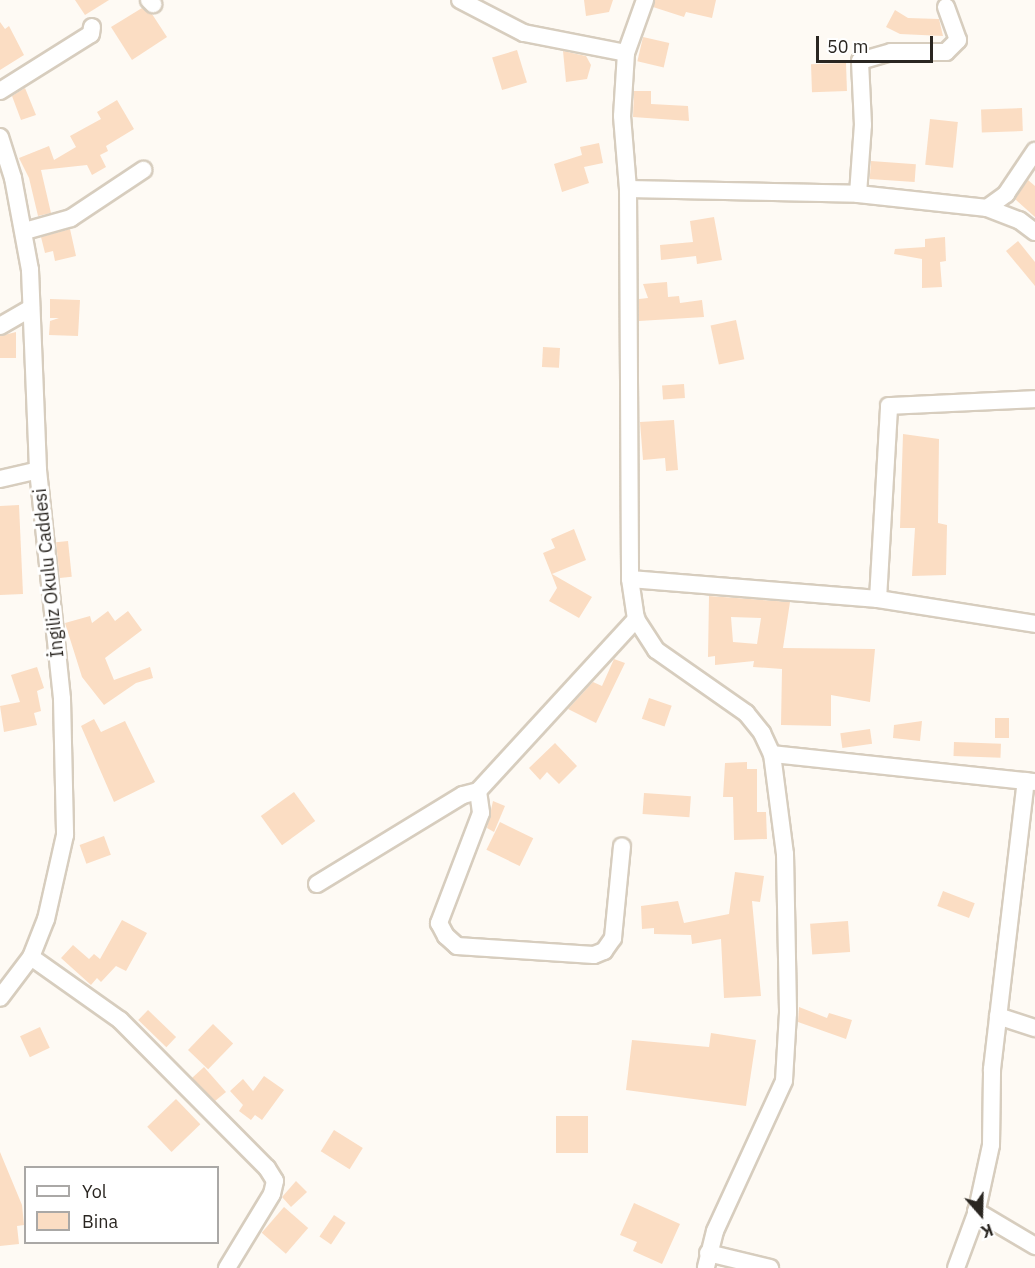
<!DOCTYPE html>
<meta charset="utf-8">
<style>
body{margin:0}
#map{position:relative;width:1035px;height:1268px;overflow:hidden;background:#fefaf4;font-family:"IBM Plex Sans",sans-serif}
div>[style]{position:absolute}
.building>*{inset:0;background:#fbddc3;transform-origin:0 0}
.roads{filter:drop-shadow(2px 0 #d7cdbe) drop-shadow(-2px 0 #d7cdbe) drop-shadow(0 2px #d7cdbe) drop-shadow(0 -2px #d7cdbe)}
.minor>*{height:16px;margin:-8px;padding:0 8px;transform-origin:8px;border-radius:8px;background:#fff}
span{translate:-50% -50%;white-space:nowrap;text-align:center;line-height:1.15;-webkit-text-stroke:6px #fff;paint-order:stroke}
.street-label{font-size:18px;color:#2a2621}
.legend{position:absolute;left:24px;top:1166px;width:195px;height:78px;box-sizing:border-box;background:#fff;border:2px solid #aaa8a6;margin:0;padding:8px 10px;list-style:none;font-size:18px;color:#2a2621}
.legend li{display:flex;align-items:center;gap:12px;height:30px}
.legend b{width:30px;border:2px solid #aaa8a6}
.north{position:absolute;left:951px;top:1184px;width:60px;height:60px;-webkit-text-stroke:4px #fff;paint-order:stroke;rotate:160deg;font-size:16px;font-weight:700;line-height:24px;text-align:center;color:#2a2621}
.north::after{content:'';display:block;margin:auto;width:21px;height:27px;background:#2a2621;clip-path:polygon(50% 0,100% 100%,50% 72%,0 100%)}
.scale{position:absolute;left:816px;top:36px;width:117px;height:27px;box-sizing:border-box;border:3px solid #2a2621;border-top:0;padding-left:8px;font-size:18px;line-height:21px;white-space:nowrap;color:#2a2621;-webkit-text-stroke:4px #fff;paint-order:stroke}
</style>
<div id="map">
<div class="building">
<div style="clip-path:polygon(75px 0,109px 0,85px 15px)"></div>
<div style="clip-path:polygon(584px 0,613px 0,609px 12px,586px 16px)"></div>
<div style="clip-path:polygon(655px 0,716px 0,712px 18px,686px 12px,684px 17px,653px 7px)"></div>
<div style="clip-path:polygon(142px 8px,152px 14px,167px 37px,132px 60px,111px 27px)"></div>
<div style="clip-path:polygon(895px 10px,908px 18px,939px 19px,943px 36px,900px 34px,886px 27px)"></div>
<div style="clip-path:polygon(0 22px,5px 29px,9px 26px,24px 55px,0 70px)"></div>
<div style="left:643px;top:37px;width:27px;height:25px;rotate:13deg"></div>
<div style="left:517px;top:50px;width:34px;height:26px;rotate:73deg"></div>
<div style="clip-path:polygon(563px 51px,586px 56px,591px 65px,587px 79px,566px 82px)"></div>
<div style="left:846px;top:63px;width:28px;height:35px;rotate:88deg"></div>
<div style="clip-path:polygon(25px 88px,36px 115px,21px 120px,12px 96px)"></div>
<div style="clip-path:polygon(634px 91px,651px 91px,651px 104px,688px 106px,689px 121px,633px 117px)"></div>
<div style="clip-path:polygon(117px 100px,134px 129px,106px 146px,108px 151px,100px 155px,106px 167px,92px 175px,87px 165px,41px 170px,51px 213px,38px 216px,29px 178px,19px 158px,49px 146px,54px 160px,76px 147px,70px 136px,101px 119px,97px 112px)"></div>
<div style="left:1022px;top:108px;width:23px;height:41px;rotate:88deg"></div>
<div style="left:930px;top:119px;width:28px;height:46px;rotate:6deg"></div>
<div style="clip-path:polygon(599px 143px,603px 163px,584px 167px,589px 183px,562px 192px,554px 164px,582px 155px,580px 147px)"></div>
<div style="left:871px;top:161px;width:45px;height:18px;rotate:4deg"></div>
<div style="clip-path:polygon(1028px 180px,1035px 186px,1035px 217px,1015px 199px)"></div>
<div style="clip-path:polygon(714px 217px,722px 260px,697px 264px,696px 256px,661px 260px,660px 245px,693px 242px,690px 221px)"></div>
<div style="clip-path:polygon(70px 229px,76px 256px,55px 261px,53px 251px,45px 253px,41px 237px)"></div>
<div style="clip-path:polygon(945px 237px,946px 261px,940px 262px,942px 287px,922px 288px,922px 259px,894px 254px,895px 249px,925px 247px,925px 239px)"></div>
<div style="clip-path:polygon(1018px 241px,1035px 262px,1035px 286px,1006px 251px)"></div>
<div style="clip-path:polygon(667px 282px,668px 297px,679px 296px,680px 303px,702px 300px,704px 317px,639px 321px,639px 299px,648px 298px,643px 284px)"></div>
<div style="clip-path:polygon(50px 299px,80px 300px,78px 336px,49px 335px,50px 321px,59px 318px,50px 318px)"></div>
<div style="left:736px;top:320px;width:40px;height:26px;rotate:78deg"></div>
<div style="clip-path:polygon(16px 332px,16px 358px,0 358px,0 336px)"></div>
<div style="left:543px;top:347px;width:17px;height:20px;rotate:3deg"></div>
<div style="left:684px;top:384px;width:14px;height:22px;rotate:86deg"></div>
<div style="clip-path:polygon(674px 420px,678px 470px,666px 471px,665px 458px,643px 460px,640px 422px)"></div>
<div style="clip-path:polygon(903px 434px,939px 439px,938px 523px,947px 525px,946px 575px,912px 576px,915px 528px,900px 528px)"></div>
<div style="clip-path:polygon(19px 505px,23px 594px,0 595px,0 506px)"></div>
<div style="clip-path:polygon(574px 529px,586px 560px,552px 574px,592px 597px,579px 618px,549px 601px,557px 588px,543px 553px,555px 548px,551px 539px)"></div>
<div style="left:68px;top:541px;width:36px;height:12px;rotate:84deg"></div>
<div style="clip-path:polygon(evenodd,709px 596px,790px 602px,783px 648px,875px 649px,870px 702px,831px 695px,831px 726px,781px 725px,782px 669px,753px 667px,754px 661px,715px 665px,715px 656px,708px 657px,709px 596px,731px 617px,761px 618px,757px 644px,733px 642px,731px 617px)"></div>
<div style="clip-path:polygon(108px 611px,115px 621px,128px 611px,142px 630px,105px 658px,114px 680px,150px 667px,153px 678px,136px 683px,104px 705px,82px 677px,65px 623px,90px 616px,92px 623px)"></div>
<div style="clip-path:polygon(614px 659px,625px 663px,596px 723px,568px 709px,593px 682px,602px 686px)"></div>
<div style="clip-path:polygon(37px 667px,44px 688px,37px 691px,41px 711px,34px 713px,37px 725px,4px 732px,0 706px,20px 702px,11px 675px)"></div>
<div style="left:649px;top:698px;width:24px;height:22px;rotate:19deg"></div>
<div style="left:995px;top:718px;width:14px;height:20px"></div>
<div style="clip-path:polygon(94px 719px,101px 732px,125px 721px,155px 782px,114px 802px,81px 726px)"></div>
<div style="clip-path:polygon(922px 721px,920px 741px,893px 738px,894px 725px)"></div>
<div style="left:870px;top:729px;width:15px;height:30px;rotate:82deg"></div>
<div style="left:954px;top:742px;width:47px;height:14px;rotate:2deg"></div>
<div style="clip-path:polygon(555px 743px,577px 766px,559px 784px,547px 772px,540px 780px,529px 768px)"></div>
<div style="clip-path:polygon(747px 762px,747px 769px,757px 769px,757px 812px,766px 812px,767px 839px,734px 840px,733px 797px,723px 797px,725px 763px)"></div>
<div style="left:294px;top:792px;width:36px;height:41px;rotate:54deg"></div>
<div style="left:644px;top:793px;width:47px;height:21px;rotate:4deg"></div>
<div style="clip-path:polygon(493px 801px,505px 806px,494px 832px,487px 828px)"></div>
<div style="left:500px;top:822px;width:37px;height:31px;rotate:26deg"></div>
<div style="left:104px;top:836px;width:20px;height:26px;rotate:70deg"></div>
<div style="clip-path:polygon(735px 872px,764px 876px,760px 902px,752px 901px,761px 996px,724px 998px,721px 939px,692px 944px,691px 935px,654px 934px,654px 928px,642px 929px,641px 906px,678px 901px,684px 923px,729px 914px)"></div>
<div style="left:943px;top:891px;width:34px;height:16px;rotate:21deg"></div>
<div style="clip-path:polygon(122px 920px,147px 933px,126px 971px,116px 966px,101px 982px,97px 978px,91px 985px,61px 958px,73px 945px,89px 959px,94px 954px,100px 959px)"></div>
<div style="left:848px;top:921px;width:31px;height:38px;rotate:86deg"></div>
<div style="clip-path:polygon(799px 1007px,827px 1018px,829px 1013px,852px 1020px,846px 1039px,798px 1022px)"></div>
<div style="left:148px;top:1010px;width:39px;height:14px;rotate:44deg"></div>
<div style="left:213px;top:1024px;width:28px;height:36px;rotate:44deg"></div>
<div style="left:40px;top:1027px;width:23px;height:22px;rotate:65deg"></div>
<div style="clip-path:polygon(711px 1033px,756px 1040px,746px 1106px,626px 1090px,632px 1040px,709px 1047px)"></div>
<div style="clip-path:polygon(204px 1067px,226px 1092px,215px 1101px,192px 1078px)"></div>
<div style="clip-path:polygon(264px 1076px,284px 1090px,262px 1120px,255px 1115px,251px 1120px,239px 1111px,243px 1105px,230px 1091px,243px 1079px,253px 1091px)"></div>
<div style="left:176px;top:1099px;width:35px;height:40px;rotate:46deg"></div>
<div style="left:556px;top:1116px;width:32px;height:37px"></div>
<div style="left:334px;top:1130px;width:34px;height:25px;rotate:32deg"></div>
<div style="clip-path:polygon(0 1152px,22px 1205px,24px 1225px,17px 1226px,19px 1244px,0 1246px)"></div>
<div style="clip-path:polygon(296px 1181px,307px 1192px,291px 1207px,282px 1197px)"></div>
<div style="clip-path:polygon(634px 1203px,680px 1224px,662px 1264px,633px 1251px,637px 1242px,620px 1235px)"></div>
<div style="left:284px;top:1207px;width:32px;height:34px;rotate:41deg"></div>
<div style="left:334px;top:1215px;width:14px;height:26px;rotate:34deg"></div>
</div>
<div class="roads">
<div class="minor">
<div style="left:149px;top:0;width:6px;rotate:45deg"></div>
<div style="left:460px;top:0;width:72px;rotate:27.3deg"></div>
<div style="left:524px;top:33px;width:104px;rotate:11.1deg"></div>
<div style="left:645px;top:0;width:56px;rotate:109.7deg"></div>
<div style="left:626px;top:53px;width:63px;rotate:93.6deg"></div>
<div style="left:622px;top:116px;width:73px;rotate:85.3deg"></div>
<div style="left:628px;top:189px;width:390px;rotate:89.7deg"></div>
<div style="left:630px;top:579px;width:40px;rotate:81.5deg"></div>
<div style="left:636px;top:619px;width:37px;rotate:57deg"></div>
<div style="left:656px;top:650px;width:110px;rotate:35deg"></div>
<div style="left:746px;top:713px;width:26px;rotate:51deg"></div>
<div style="left:762px;top:733px;width:23px;rotate:65deg"></div>
<div style="left:772px;top:754px;width:101px;rotate:82.6deg"></div>
<div style="left:785px;top:854px;width:159px;rotate:88.9deg"></div>
<div style="left:788px;top:1013px;width:68px;rotate:93.4deg"></div>
<div style="left:784px;top:1081px;width:165px;rotate:114.7deg"></div>
<div style="left:715px;top:1231px;width:38px;rotate:104deg"></div>
<div style="left:0;top:91px;width:107px;rotate:-32.1deg"></div>
<div style="left:91px;top:34px;width:7px;rotate:-82deg"></div>
<div style="left:0;top:137px;width:43px;rotate:72.4deg"></div>
<div style="left:13px;top:178px;width:94px;rotate:79.5deg"></div>
<div style="left:30px;top:270px;width:200px;rotate:87.7deg"></div>
<div style="left:38px;top:470px;width:230px;rotate:84deg"></div>
<div style="left:62px;top:699px;width:136px;rotate:88.7deg"></div>
<div style="left:65px;top:835px;width:86px;rotate:102.7deg"></div>
<div style="left:46px;top:919px;width:41px;rotate:111.5deg"></div>
<div style="left:31px;top:957px;width:51px;rotate:127.1deg"></div>
<div style="left:628px;top:189px;width:230px;rotate:1.2deg"></div>
<div style="left:858px;top:194px;width:130px;rotate:6.2deg"></div>
<div style="left:987px;top:208px;width:34px;rotate:21deg"></div>
<div style="left:1019px;top:220px;width:20px;rotate:37deg"></div>
<div style="left:858px;top:194px;width:69px;rotate:-85.9deg"></div>
<div style="left:863px;top:125px;width:64px;rotate:-92.7deg"></div>
<div style="left:860px;top:61px;width:32px;rotate:-16deg"></div>
<div style="left:891px;top:52px;width:55px"></div>
<div style="left:946px;top:52px;width:17px;rotate:-45deg"></div>
<div style="left:958px;top:40px;width:35px;rotate:-110deg"></div>
<div style="left:987px;top:208px;width:24px;rotate:-36deg"></div>
<div style="left:1006px;top:194px;width:52px;rotate:-56deg"></div>
<div style="left:25px;top:231px;width:48px;rotate:-15.8deg"></div>
<div style="left:71px;top:218px;width:87px;rotate:-33.7deg"></div>
<div style="left:0;top:326px;width:36px;rotate:-30deg"></div>
<div style="left:0;top:479px;width:39px;rotate:-13deg"></div>
<div style="left:630px;top:579px;width:249px;rotate:4.6deg"></div>
<div style="left:878px;top:599px;width:159px;rotate:9deg"></div>
<div style="left:878px;top:599px;width:193px;rotate:-86.7deg"></div>
<div style="left:889px;top:406px;width:146px;rotate:-2.7deg"></div>
<div style="left:772px;top:754px;width:264px;rotate:6.1deg"></div>
<div style="left:478px;top:791px;width:22px;rotate:82deg"></div>
<div style="left:481px;top:813px;width:118px;rotate:110.9deg"></div>
<div style="left:439px;top:923px;width:15px;rotate:62deg"></div>
<div style="left:446px;top:936px;width:15px;rotate:42deg"></div>
<div style="left:457px;top:946px;width:137px;rotate:3.8deg"></div>
<div style="left:594px;top:955px;width:11px;rotate:-22deg"></div>
<div style="left:604px;top:951px;width:16px;rotate:-55deg"></div>
<div style="left:613px;top:938px;width:92px;rotate:-84.4deg"></div>
<div style="left:317px;top:884px;width:171px;rotate:-31.4deg"></div>
<div style="left:463px;top:795px;width:16px;rotate:-15deg"></div>
<div style="left:478px;top:791px;width:234px;rotate:-47.4deg"></div>
<div style="left:31px;top:957px;width:109px;rotate:35.3deg"></div>
<div style="left:120px;top:1020px;width:209px;rotate:45.2deg"></div>
<div style="left:267px;top:1168px;width:15px;rotate:58deg"></div>
<div style="left:275px;top:1181px;width:13px;rotate:103deg"></div>
<div style="left:272px;top:1194px;width:87px;rotate:121.3deg"></div>
<div style="left:998px;top:1016px;width:39px;rotate:18deg"></div>
<div style="left:976px;top:1211px;width:69px;rotate:30.7deg"></div>
<div style="left:708px;top:1253px;width:64px;rotate:13.6deg"></div>
<div style="left:956px;top:1268px;width:58px;rotate:-69.7deg"></div>
<div style="left:976px;top:1214px;width:71px;rotate:-77.7deg"></div>
<div style="left:991px;top:1145px;width:76px;rotate:-89.2deg"></div>
<div style="left:992px;top:1069px;width:290px;rotate:-83.3deg"></div>
</div>
</div>
<div class="street-label">
<span style="left:49px;top:573px;rotate:-96deg">İngiliz Okulu Caddesi</span>
</div>
<ul class="legend">
<li><b style="height:8px;background:#fff"></b>Yol</li>
<li><b style="height:16px;background:#fbddc3"></b>Bina</li>
</ul>
<div class="north">K</div>
<div class="scale">50 m</div>
</div>
